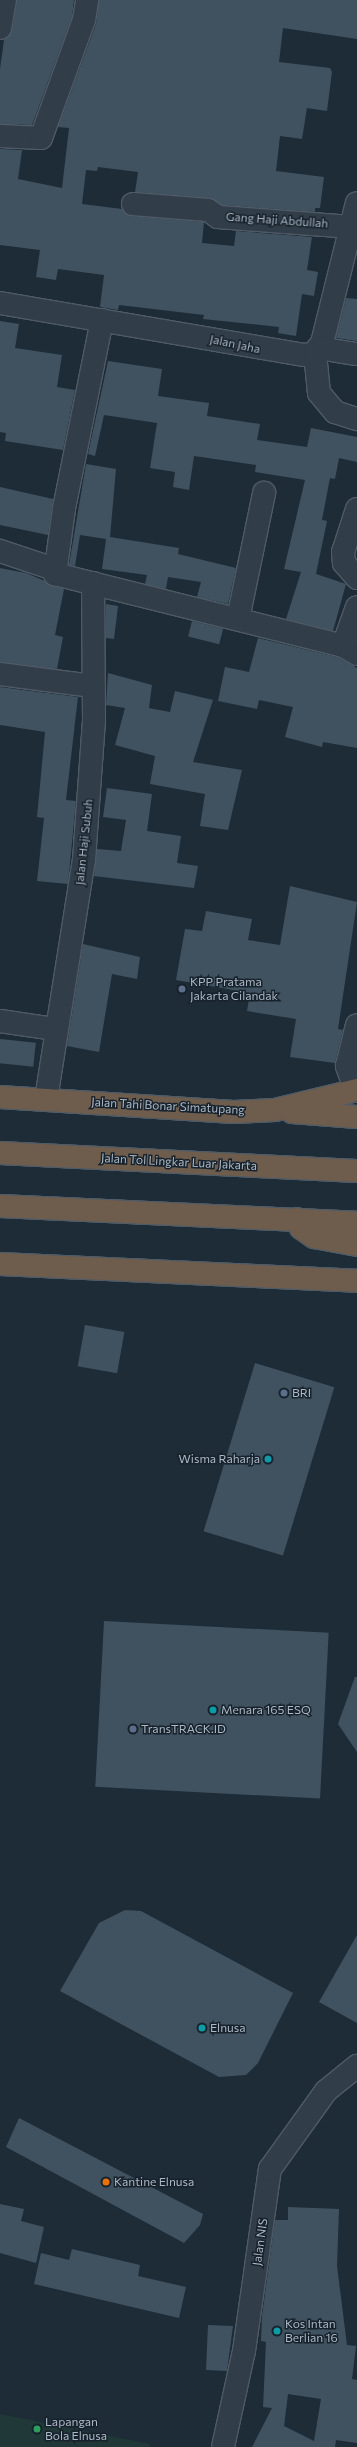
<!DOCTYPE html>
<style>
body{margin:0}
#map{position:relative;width:357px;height:2447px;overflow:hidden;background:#1e2c37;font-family:Commissioner,sans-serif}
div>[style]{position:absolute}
.green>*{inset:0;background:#203838}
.building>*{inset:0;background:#405260;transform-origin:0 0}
.roads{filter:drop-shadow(1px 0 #4f5b66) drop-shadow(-1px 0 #4f5b66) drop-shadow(0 1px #4f5b66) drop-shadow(0 -1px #4f5b66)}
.minor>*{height:22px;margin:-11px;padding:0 11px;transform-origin:11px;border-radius:11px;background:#313d48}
.highway>*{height:22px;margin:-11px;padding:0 11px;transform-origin:11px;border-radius:11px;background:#6e5d4d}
.dots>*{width:11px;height:11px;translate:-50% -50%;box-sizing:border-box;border:2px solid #17222c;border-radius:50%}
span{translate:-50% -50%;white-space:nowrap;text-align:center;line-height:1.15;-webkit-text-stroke:3px #17222c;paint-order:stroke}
.street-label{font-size:12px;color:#abb8c5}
.poi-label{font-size:12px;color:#abb8c5}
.left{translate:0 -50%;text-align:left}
.right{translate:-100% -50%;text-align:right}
</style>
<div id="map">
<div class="green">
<div style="clip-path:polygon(0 2414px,150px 2444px,149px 2447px,0 2447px)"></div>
</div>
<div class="building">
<div style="clip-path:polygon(17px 0,74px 0,72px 17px,32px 125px,0 124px,0 69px,4px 40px,12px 30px)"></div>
<div style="clip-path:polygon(99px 0,357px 0,357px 39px,283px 28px,279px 62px,330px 68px,332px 72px,327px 111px,307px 108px,302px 139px,280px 136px,276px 171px,324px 177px,320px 208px,315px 208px,315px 212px,222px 205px,209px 198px,135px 192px,138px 172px,98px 167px,97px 171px,86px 170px,82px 204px,122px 209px,132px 216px,204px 222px,202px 243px,234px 246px,236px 231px,312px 237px,307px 270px,318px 272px,314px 296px,302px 294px,296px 336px,278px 333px,279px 327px,203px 319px,204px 315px,119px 305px,118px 310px,100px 307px,104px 275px,58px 269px,56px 280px,36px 277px,40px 250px,0 245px,0 149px,22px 150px,18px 179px,62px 188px,69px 128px,58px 127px,96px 24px)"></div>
<div style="clip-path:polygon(346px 298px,357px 299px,357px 341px,336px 338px)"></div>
<div style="clip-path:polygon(0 321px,19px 324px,15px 348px,62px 355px,57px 387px,75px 390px,63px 450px,5px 441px,6px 433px,0 432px)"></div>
<div style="clip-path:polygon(108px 361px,162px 369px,158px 396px,209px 403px,207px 416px,260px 424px,257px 440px,307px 447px,311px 428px,357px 437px,357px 462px,339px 458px,335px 479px,330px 478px,322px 520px,327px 521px,316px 574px,346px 584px,333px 631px,286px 619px,301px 572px,284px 569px,305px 480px,255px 472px,256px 465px,194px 456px,189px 490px,173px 487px,175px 472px,150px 468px,157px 423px,104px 415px,95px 456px,88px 454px)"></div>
<div style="clip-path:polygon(86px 464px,116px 469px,110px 537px,179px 548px,178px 554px,236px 568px,228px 604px,197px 597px,201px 582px,168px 577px,166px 589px,145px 584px,147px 575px,102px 569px,106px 539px,80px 535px,75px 566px,69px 565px)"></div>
<div style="clip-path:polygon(0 487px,53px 499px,48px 535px,0 525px)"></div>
<div style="clip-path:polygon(0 568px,26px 573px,64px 589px,55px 635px,63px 637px,57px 669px,0 662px)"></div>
<div style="clip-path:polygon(106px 604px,118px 606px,114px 639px,106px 638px)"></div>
<div style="left:192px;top:621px;width:32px;height:16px;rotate:14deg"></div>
<div style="clip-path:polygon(258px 638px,337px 657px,357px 668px,357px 748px,323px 742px,322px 747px,285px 737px,293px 707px,259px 700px,257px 709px,218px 701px,225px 667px,249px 672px)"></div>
<div style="clip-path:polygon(108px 673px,152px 685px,149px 708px,170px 712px,175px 691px,213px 700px,193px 762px,242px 770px,228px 830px,200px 826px,205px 794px,150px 784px,155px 756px,115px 745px,125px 708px,106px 705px)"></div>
<div style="clip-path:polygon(0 687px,78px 697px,66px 800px,76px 801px,68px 884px,37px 881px,44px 818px,37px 817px,45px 732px,0 725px)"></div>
<div style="clip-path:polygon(107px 788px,152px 794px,147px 831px,181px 836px,177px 863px,198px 866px,194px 888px,94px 876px,97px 849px,121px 851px,126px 820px,103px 817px)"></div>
<div style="clip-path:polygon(290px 886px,357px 902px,338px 1029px,343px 1030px,335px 1063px,290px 1057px,296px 1019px,247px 1011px,250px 993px,176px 980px,185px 929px,202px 931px,206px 911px,252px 919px,248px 940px,280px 945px)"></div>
<div style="clip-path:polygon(83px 944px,140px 957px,137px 979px,112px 974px,99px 1052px,67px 1046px)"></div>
<div style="left:0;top:1039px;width:36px;height:24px;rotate:6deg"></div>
<div style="left:85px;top:1325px;width:40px;height:42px;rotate:10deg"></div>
<div style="left:255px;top:1363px;width:83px;height:176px;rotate:17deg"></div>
<div style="left:104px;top:1621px;width:225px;height:166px;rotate:3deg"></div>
<div style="clip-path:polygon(355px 1677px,357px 1677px,357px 1752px,338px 1724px)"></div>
<div style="clip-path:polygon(125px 1910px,141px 1911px,293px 1993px,258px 2063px,246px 2075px,219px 2077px,60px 1991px,99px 1923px)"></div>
<div style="clip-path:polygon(357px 1935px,357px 2023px,319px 2002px)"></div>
<div style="clip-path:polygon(19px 2118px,203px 2214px,200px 2225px,184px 2243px,6px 2147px)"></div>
<div style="clip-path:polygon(0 2204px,24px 2209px,21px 2221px,44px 2227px,36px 2263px,0 2253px)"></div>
<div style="clip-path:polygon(evenodd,288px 2207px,339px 2209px,337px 2266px,347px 2345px,356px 2346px,352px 2379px,357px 2380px,357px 2443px,336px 2440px,335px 2447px,252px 2447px,272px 2408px,263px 2407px,266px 2342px,261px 2341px,262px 2316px,275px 2220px,288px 2220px,288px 2207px,288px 2394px,321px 2399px,314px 2441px,284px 2426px,288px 2394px)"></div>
<div style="clip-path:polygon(72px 2249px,140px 2265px,138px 2276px,186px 2287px,179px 2318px,34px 2284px,41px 2253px,69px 2260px)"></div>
<div style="clip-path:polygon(208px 2325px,233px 2326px,227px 2371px,206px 2370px)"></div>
</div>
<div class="roads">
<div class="minor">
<div style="left:0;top:28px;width:28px;rotate:-80deg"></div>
<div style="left:0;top:136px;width:41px;rotate:2.8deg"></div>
<div style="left:41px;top:138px;width:126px;rotate:-70deg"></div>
<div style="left:84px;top:20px;width:20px;rotate:-81deg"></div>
<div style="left:133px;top:204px;width:75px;rotate:4.6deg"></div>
<div style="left:208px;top:210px;width:12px;rotate:35deg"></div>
<div style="left:218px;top:217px;width:134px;rotate:4.3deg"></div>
<div style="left:0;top:303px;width:309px;rotate:9.7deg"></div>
<div style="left:305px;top:355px;width:10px;rotate:-11deg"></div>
<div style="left:315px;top:353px;width:12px;rotate:-55deg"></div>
<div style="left:322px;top:343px;width:144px;rotate:-76deg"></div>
<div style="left:102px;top:320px;width:193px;rotate:101.4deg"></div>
<div style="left:64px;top:509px;width:66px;rotate:97.9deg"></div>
<div style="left:55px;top:574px;width:297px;rotate:14deg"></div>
<div style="left:343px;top:646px;width:16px;rotate:30deg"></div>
<div style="left:318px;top:348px;width:39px;rotate:9deg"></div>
<div style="left:315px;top:353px;width:40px;rotate:84.3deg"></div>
<div style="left:319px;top:393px;width:25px;rotate:50deg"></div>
<div style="left:335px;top:412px;width:23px;rotate:18deg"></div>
<div style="left:357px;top:509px;width:45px;rotate:108deg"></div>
<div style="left:343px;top:552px;width:11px;rotate:85deg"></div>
<div style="left:344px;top:563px;width:20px;rotate:49deg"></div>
<div style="left:0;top:551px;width:57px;rotate:18.4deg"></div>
<div style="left:238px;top:619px;width:129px;rotate:-78.3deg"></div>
<div style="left:343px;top:646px;width:41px;rotate:-70.3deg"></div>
<div style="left:0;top:674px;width:94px;rotate:7.4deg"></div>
<div style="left:0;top:1021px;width:56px;rotate:8.3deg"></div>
<div style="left:356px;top:1091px;width:27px;rotate:-110deg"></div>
<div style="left:347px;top:1066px;width:42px;rotate:-76.3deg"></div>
<div style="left:46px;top:1099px;width:242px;rotate:-81deg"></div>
<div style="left:84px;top:860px;width:139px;rotate:-85.9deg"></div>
<div style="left:94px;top:721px;width:138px;rotate:-90.4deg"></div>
<div style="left:223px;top:2447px;width:98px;rotate:-77.7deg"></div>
<div style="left:244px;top:2351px;width:184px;rotate:-81.9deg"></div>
<div style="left:270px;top:2169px;width:96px;rotate:-54.3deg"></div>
<div style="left:326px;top:2091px;width:40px;rotate:-39deg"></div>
</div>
<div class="highway">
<div style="left:0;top:1097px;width:234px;rotate:3.7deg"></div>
<div style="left:234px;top:1112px;width:41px;rotate:-2.8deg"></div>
<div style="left:275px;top:1110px;width:84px;rotate:-13.7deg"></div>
<div style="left:292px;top:1112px;width:65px;rotate:4.4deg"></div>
<div style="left:0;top:1153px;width:357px;rotate:2.9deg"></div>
<div style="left:0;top:1206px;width:357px;rotate:2.7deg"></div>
<div style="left:297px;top:1219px;width:10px;rotate:66deg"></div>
<div style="left:301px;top:1228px;width:16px;rotate:35deg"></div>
<div style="left:314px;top:1237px;width:44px;rotate:10.5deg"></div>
<div style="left:0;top:1264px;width:357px;rotate:2.7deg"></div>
</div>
</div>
<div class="dots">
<div style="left:182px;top:989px;background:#5c6f8a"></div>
<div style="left:284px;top:1393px;background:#5c6f8a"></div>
<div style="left:268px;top:1459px;background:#0f9aa8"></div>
<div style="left:213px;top:1710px;background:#0f9aa8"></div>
<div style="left:133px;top:1729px;background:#5c6f8a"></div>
<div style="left:202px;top:2028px;background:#0f9aa8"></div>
<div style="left:106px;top:2182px;background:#e8710a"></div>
<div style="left:277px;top:2331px;background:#0f9aa8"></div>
<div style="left:37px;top:2429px;background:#2e9e5b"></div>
</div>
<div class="street-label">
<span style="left:277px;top:220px;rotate:4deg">Gang Haji Abdullah</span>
<span style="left:235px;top:344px;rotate:12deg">Jalan Jaha</span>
<span style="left:84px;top:842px;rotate:-84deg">Jalan Haji Subuh</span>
<span style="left:168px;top:1106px;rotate:3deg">Jalan Tahi Bonar Simatupang</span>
<span style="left:179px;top:1162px;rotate:3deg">Jalan Tol Lingkar Luar Jakarta</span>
<span style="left:260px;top:2242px;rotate:-82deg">Jalan NIS</span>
</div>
<div class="poi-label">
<span class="left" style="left:190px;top:989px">KPP Pratama<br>Jakarta Cilandak</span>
<span class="left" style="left:292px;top:1393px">BRI</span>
<span class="right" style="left:260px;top:1459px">Wisma Raharja</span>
<span class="left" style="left:221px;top:1710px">Menara 165 ESQ</span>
<span class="left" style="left:141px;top:1729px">TransTRACK.ID</span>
<span class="left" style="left:210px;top:2028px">Elnusa</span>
<span class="left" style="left:114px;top:2182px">Kantine Elnusa</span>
<span class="left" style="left:285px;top:2331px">Kos Intan<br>Berlian 16</span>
<span class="left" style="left:45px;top:2429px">Lapangan<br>Bola Elnusa</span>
</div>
</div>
